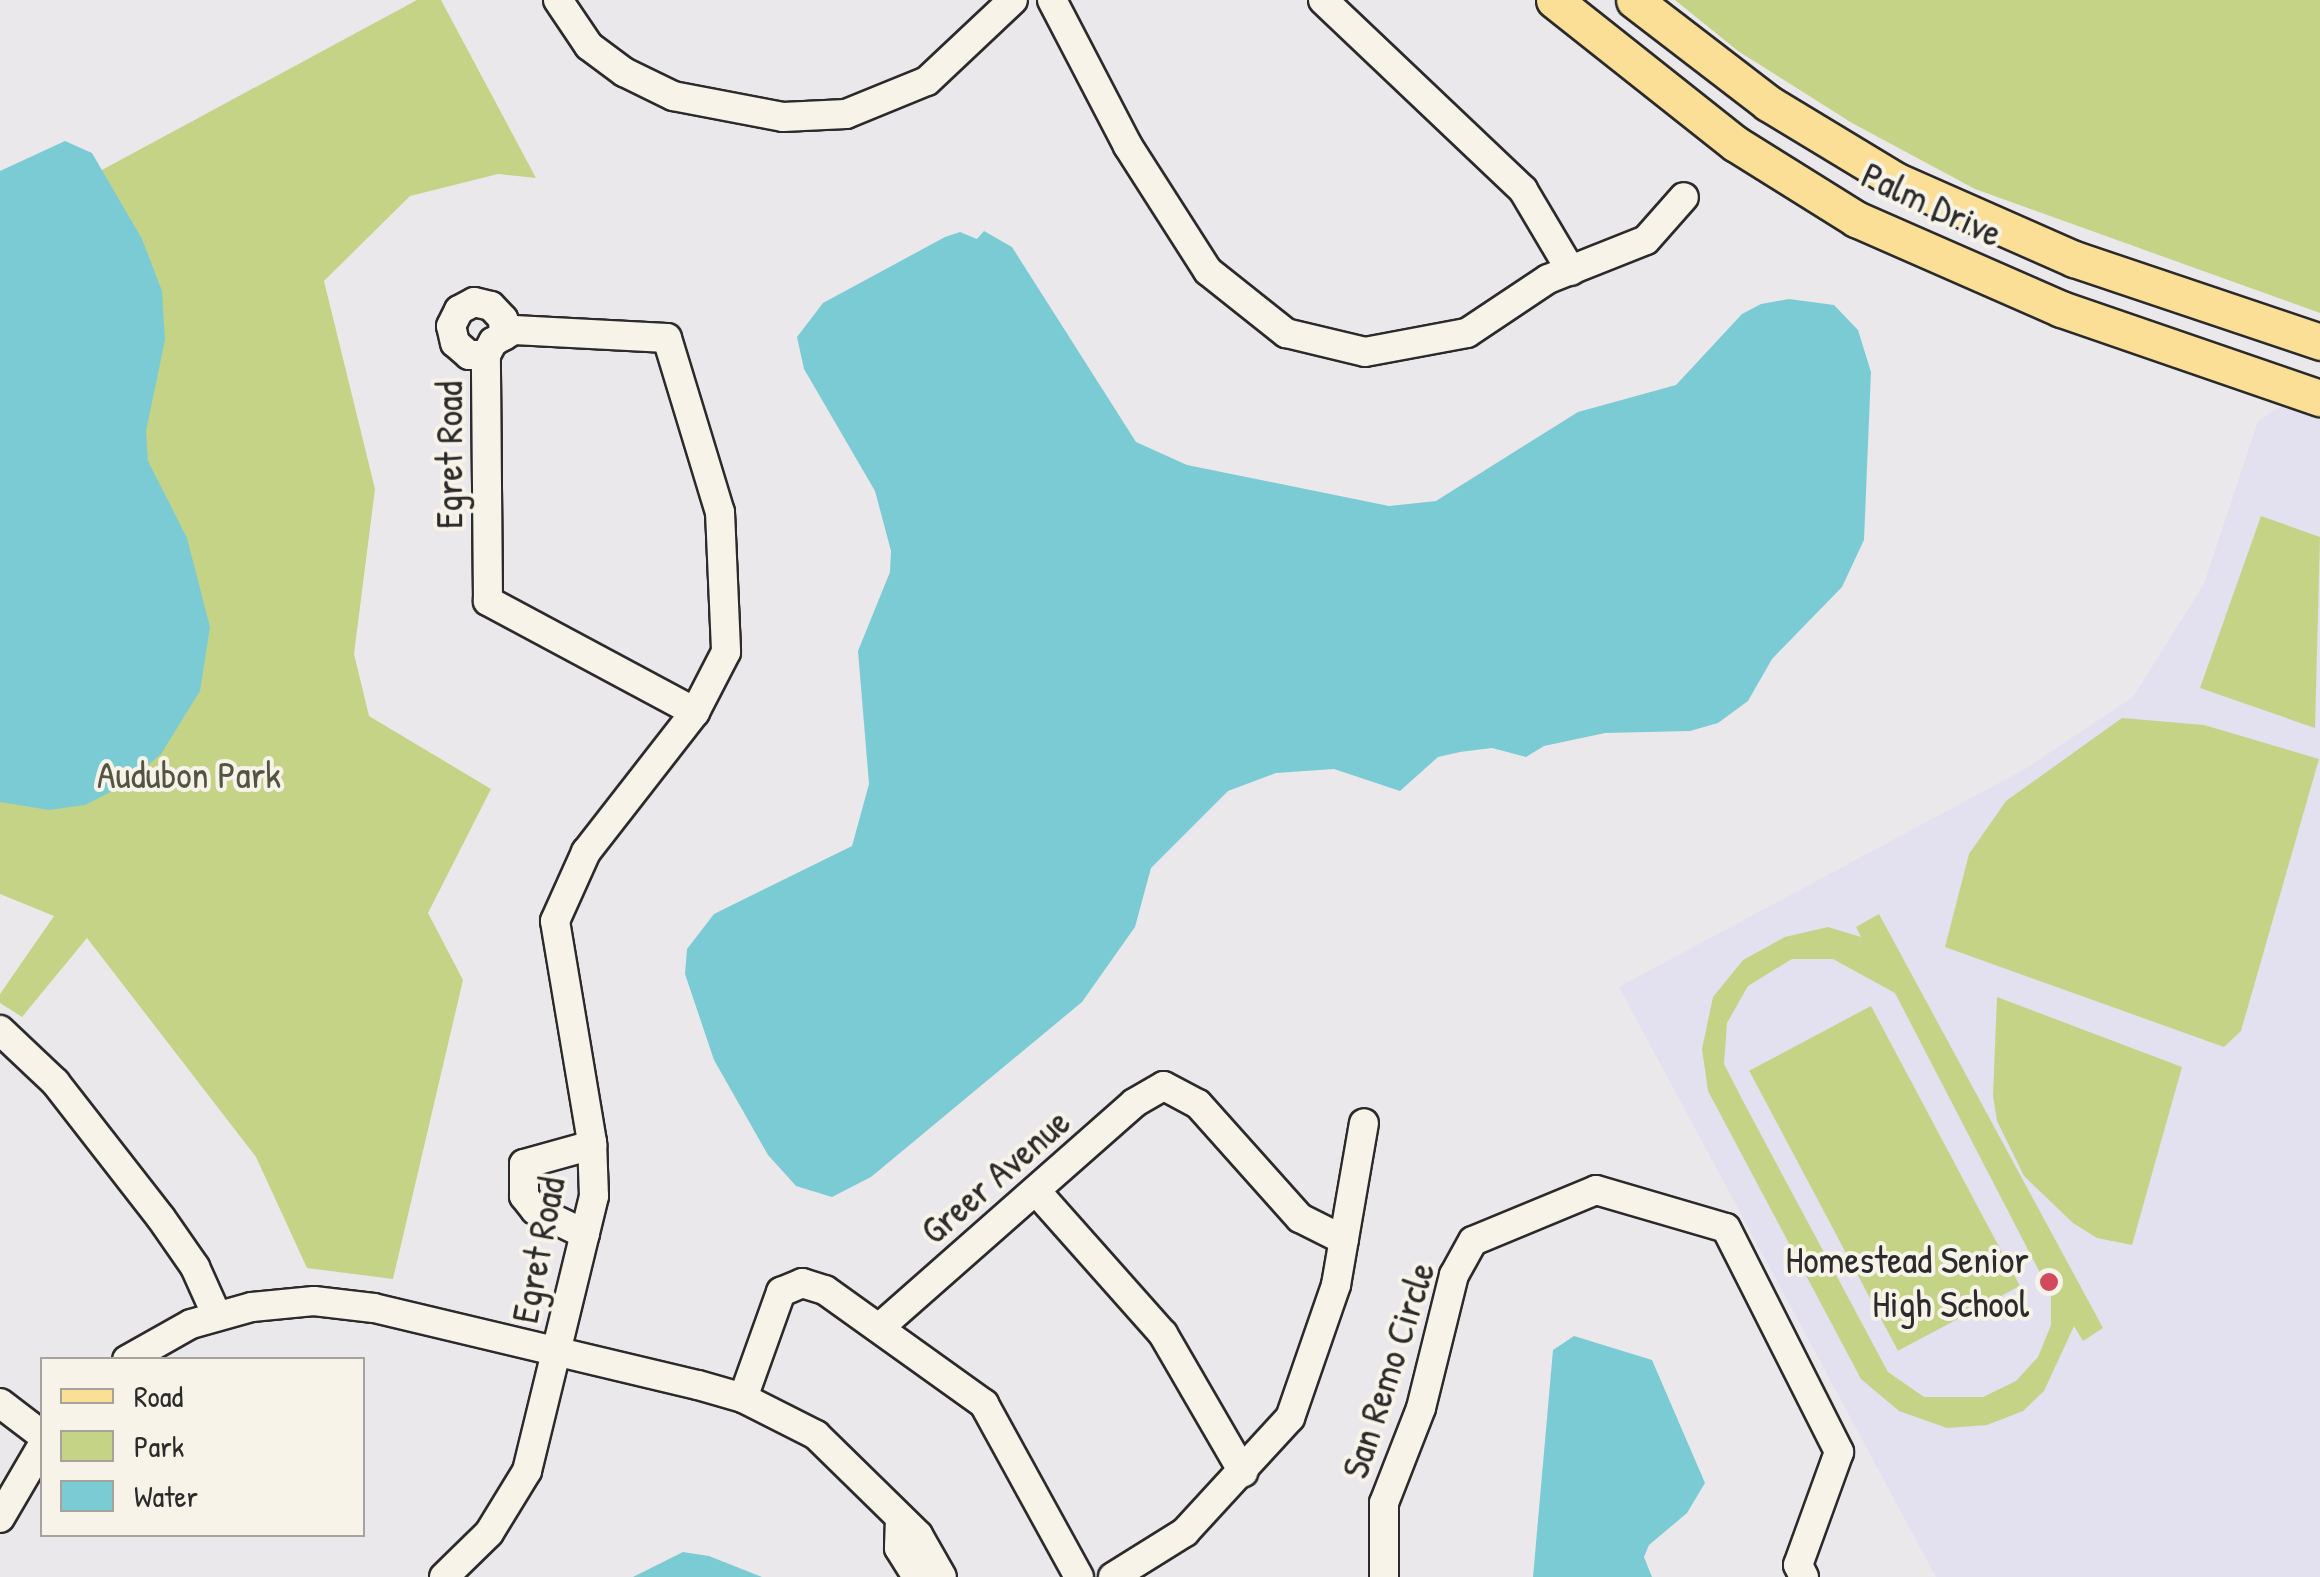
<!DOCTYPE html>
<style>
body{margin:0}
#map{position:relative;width:2320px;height:1577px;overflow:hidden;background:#ebe8ec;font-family:"Patrick Hand",sans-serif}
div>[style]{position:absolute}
.built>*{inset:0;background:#e3e0ef}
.green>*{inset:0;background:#c5d387;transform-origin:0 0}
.water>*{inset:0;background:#7bcbd5}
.roads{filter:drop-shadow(2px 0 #2b2b2b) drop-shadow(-2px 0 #2b2b2b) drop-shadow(0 2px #2b2b2b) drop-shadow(0 -2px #2b2b2b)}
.minor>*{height:28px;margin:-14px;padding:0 14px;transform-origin:14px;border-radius:14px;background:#f7f3e8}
.major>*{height:35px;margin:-17.5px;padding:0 17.5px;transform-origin:17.5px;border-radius:17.5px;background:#fbdf96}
.dots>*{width:28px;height:28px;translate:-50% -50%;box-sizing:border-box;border:5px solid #f7f3e8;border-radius:50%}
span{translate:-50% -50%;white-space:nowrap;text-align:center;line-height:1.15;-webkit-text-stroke:8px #f7f3e8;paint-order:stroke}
.street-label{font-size:38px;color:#2b2b2b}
.park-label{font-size:38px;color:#525542}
.poi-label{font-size:38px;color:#2b2b2b}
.right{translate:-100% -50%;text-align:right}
.legend{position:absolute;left:40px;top:1357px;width:325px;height:180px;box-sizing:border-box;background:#f7f3e8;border:2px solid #a5a39c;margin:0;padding:12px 18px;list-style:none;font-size:30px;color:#2b2b2b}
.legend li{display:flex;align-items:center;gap:20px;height:50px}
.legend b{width:50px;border:2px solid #a5a39c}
</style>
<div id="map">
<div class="built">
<div style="clip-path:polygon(2281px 406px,2320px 420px,2320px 1577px,1936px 1577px,1619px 987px,2025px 769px,2133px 697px,2204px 584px,2258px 421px)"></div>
</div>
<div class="green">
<div style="clip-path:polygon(417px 0,441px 0,536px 178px,498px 174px,410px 196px,324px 281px,375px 489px,354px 654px,369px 716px,491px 789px,428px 913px,463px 980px,393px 1279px,307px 1268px,256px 1157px,87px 938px,22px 1017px,0 1003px,0 994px,54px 916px,0 894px,0 225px)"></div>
<div style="clip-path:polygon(1675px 0,2320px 0,2320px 313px,1975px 189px,1852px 123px,1738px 51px)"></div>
<div style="clip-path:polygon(2261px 516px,2320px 537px,2315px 728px,2200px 688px)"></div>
<div style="clip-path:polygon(2122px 718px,2204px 725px,2319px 759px,2241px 1031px,2224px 1047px,1945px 947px,1969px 854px,2006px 801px)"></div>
<div style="clip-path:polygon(evenodd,1879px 914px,2103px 1328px,2083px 1341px,2074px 1326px,2044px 1391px,2023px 1411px,1987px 1425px,1947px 1428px,1899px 1411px,1861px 1379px,1708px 1091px,1702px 1049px,1713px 997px,1743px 960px,1785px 937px,1828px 927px,1861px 937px,1856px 927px,1879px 914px,1792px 959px,1833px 959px,1895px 993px,2051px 1294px,2051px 1325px,2038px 1357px,2016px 1381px,1983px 1397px,1924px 1397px,1888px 1372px,1743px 1101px,1724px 1064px,1727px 1023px,1748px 986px,1792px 959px)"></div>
<div style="clip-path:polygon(1997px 997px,2182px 1067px,2132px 1245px,2097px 1238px,2073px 1223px,2024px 1176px,1997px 1121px,1993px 1096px)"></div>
<div style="left:1871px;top:1006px;width:317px;height:138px;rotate:62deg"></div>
</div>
<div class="water">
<div style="clip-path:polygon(65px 141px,92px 153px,142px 239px,162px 291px,165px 340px,146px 431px,148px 461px,187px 538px,210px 627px,200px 691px,161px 754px,126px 784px,85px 805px,49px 810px,0 802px,0 171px)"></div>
<div style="clip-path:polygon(984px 231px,1012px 247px,1136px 442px,1187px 465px,1389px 506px,1436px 501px,1578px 412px,1676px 385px,1742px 314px,1761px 304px,1789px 299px,1834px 305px,1858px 330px,1871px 372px,1864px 540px,1842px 587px,1772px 659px,1748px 701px,1718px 723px,1690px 731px,1605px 733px,1544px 746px,1526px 757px,1492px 748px,1460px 752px,1438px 757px,1400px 791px,1334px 769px,1276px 773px,1228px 791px,1151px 868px,1135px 927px,1082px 1002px,871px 1177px,832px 1197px,796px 1186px,768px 1155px,714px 1060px,685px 974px,687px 949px,714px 914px,852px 846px,869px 784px,858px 651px,890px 572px,891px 551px,875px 491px,804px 369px,797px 337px,823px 303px,945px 237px,960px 232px,977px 239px)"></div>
<div style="clip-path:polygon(1574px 1336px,1652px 1360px,1705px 1483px,1687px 1513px,1649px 1545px,1644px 1557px,1652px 1577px,1533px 1577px,1553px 1350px)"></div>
<div style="clip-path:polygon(683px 1552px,709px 1556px,762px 1577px,633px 1577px)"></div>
</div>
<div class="roads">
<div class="minor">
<div style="left:558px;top:0;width:55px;rotate:56deg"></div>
<div style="left:589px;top:46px;width:44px;rotate:36.6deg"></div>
<div style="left:624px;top:72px;width:55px;rotate:26.1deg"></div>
<div style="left:673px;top:96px;width:112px;rotate:10.8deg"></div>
<div style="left:783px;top:117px;width:63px;rotate:-2.7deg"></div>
<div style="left:846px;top:114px;width:87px;rotate:-22.2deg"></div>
<div style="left:927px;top:81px;width:118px;rotate:-43.3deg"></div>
<div style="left:1052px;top:0;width:165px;rotate:62.5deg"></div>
<div style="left:1128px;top:146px;width:148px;rotate:57.4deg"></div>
<div style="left:1208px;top:271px;width:100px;rotate:38.5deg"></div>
<div style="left:1286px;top:333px;width:81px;rotate:13.5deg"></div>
<div style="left:1365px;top:352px;width:104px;rotate:-10.6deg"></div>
<div style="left:1467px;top:333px;width:97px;rotate:-33.7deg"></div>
<div style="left:1548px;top:279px;width:105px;rotate:-21.7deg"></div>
<div style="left:1646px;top:240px;width:57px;rotate:-48.5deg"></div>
<div style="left:1323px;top:0;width:276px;rotate:43.5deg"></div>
<div style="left:1523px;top:190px;width:94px;rotate:59.3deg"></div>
<div style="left:514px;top:330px;width:153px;rotate:3deg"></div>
<div style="left:667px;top:338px;width:182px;rotate:73.1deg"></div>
<div style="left:720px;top:512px;width:140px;rotate:87.5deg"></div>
<div style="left:726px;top:652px;width:68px;rotate:117.3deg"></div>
<div style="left:695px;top:712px;width:235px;rotate:-151.8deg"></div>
<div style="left:488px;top:601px;width:246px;rotate:-90.5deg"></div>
<div style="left:486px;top:355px;width:15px;rotate:-62deg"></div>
<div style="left:493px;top:342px;width:24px;rotate:-30deg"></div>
<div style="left:486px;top:355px;width:17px;rotate:180deg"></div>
<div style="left:469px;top:355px;width:18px;rotate:-139deg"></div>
<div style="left:455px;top:343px;width:17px;rotate:-103deg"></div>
<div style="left:451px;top:326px;width:18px;rotate:-63deg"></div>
<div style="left:459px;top:310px;width:17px;rotate:-28deg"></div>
<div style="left:474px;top:302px;width:17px;rotate:13deg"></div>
<div style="left:491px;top:306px;width:18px;rotate:47deg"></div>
<div style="left:503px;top:319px;width:17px;rotate:87deg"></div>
<div style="left:0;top:1030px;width:76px;rotate:43.4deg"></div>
<div style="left:55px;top:1082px;width:172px;rotate:52.1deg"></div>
<div style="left:161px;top:1218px;width:60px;rotate:55.2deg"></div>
<div style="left:195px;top:1267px;width:54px;rotate:65.8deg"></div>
<div style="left:1036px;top:1191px;width:191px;rotate:48.4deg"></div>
<div style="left:1163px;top:1334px;width:160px;rotate:59.9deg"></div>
<div style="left:585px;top:1234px;width:55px;rotate:-154.4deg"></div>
<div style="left:535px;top:1210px;width:18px;rotate:-128deg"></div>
<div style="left:524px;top:1196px;width:32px;rotate:-90deg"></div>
<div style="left:524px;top:1164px;width:71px;rotate:-15.6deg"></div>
<div style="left:879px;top:1328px;width:340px;rotate:-41.4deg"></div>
<div style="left:1134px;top:1103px;width:34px;rotate:-30deg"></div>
<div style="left:1164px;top:1086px;width:38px;rotate:28deg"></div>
<div style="left:1198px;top:1104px;width:153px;rotate:48.2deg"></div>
<div style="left:1300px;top:1218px;width:49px;rotate:26.6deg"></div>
<div style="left:127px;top:1360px;width:73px;rotate:-29.4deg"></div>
<div style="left:191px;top:1324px;width:63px;rotate:-15.6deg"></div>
<div style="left:252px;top:1307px;width:62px;rotate:-5.5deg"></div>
<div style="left:314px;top:1301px;width:60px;rotate:6.7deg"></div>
<div style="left:374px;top:1308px;width:333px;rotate:13.4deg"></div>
<div style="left:698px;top:1385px;width:47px;rotate:16.1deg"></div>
<div style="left:743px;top:1398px;width:82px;rotate:26.9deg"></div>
<div style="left:816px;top:1435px;width:143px;rotate:44.4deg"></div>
<div style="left:918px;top:1535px;width:48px;rotate:60.3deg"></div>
<div style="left:743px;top:1398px;width:113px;rotate:-70.3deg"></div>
<div style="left:781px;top:1292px;width:23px;rotate:-23deg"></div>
<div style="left:802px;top:1283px;width:24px;rotate:17deg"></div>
<div style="left:825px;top:1290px;width:196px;rotate:35.6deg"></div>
<div style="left:984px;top:1404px;width:197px;rotate:61.2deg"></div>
<div style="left:0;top:1403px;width:53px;rotate:37.3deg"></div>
<div style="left:0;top:1518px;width:83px;rotate:-59.7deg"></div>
<div style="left:900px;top:1518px;width:30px;rotate:92deg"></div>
<div style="left:899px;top:1548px;width:34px;rotate:58deg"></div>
<div style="left:444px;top:1577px;width:63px;rotate:-44.4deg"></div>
<div style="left:489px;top:1533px;width:73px;rotate:-58.5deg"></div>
<div style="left:527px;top:1471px;width:283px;rotate:-76.3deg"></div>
<div style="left:594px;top:1196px;width:54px;rotate:-92.1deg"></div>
<div style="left:592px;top:1142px;width:224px;rotate:-99.5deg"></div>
<div style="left:555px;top:921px;width:76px;rotate:-65.8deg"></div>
<div style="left:586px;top:852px;width:177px;rotate:-52.1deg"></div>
<div style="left:1113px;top:1577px;width:85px;rotate:-32deg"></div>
<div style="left:1185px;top:1532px;width:155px;rotate:-47.4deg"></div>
<div style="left:1290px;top:1418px;width:141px;rotate:-70.9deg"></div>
<div style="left:1336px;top:1285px;width:164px;rotate:-80.2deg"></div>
<div style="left:1384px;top:1577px;width:74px;rotate:-90deg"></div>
<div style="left:1384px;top:1503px;width:102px;rotate:-68.7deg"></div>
<div style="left:1421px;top:1408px;width:137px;rotate:-76.1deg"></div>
<div style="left:1454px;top:1275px;width:39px;rotate:-61deg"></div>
<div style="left:1473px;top:1241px;width:133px;rotate:-22.5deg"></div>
<div style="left:1596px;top:1190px;width:135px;rotate:16.3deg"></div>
<div style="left:1726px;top:1228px;width:251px;rotate:63.2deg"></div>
<div style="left:1839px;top:1452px;width:120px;rotate:109.9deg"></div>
<div style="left:1798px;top:1565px;width:13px;rotate:63deg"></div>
</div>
<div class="major">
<div style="left:1554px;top:0;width:232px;rotate:38.4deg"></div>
<div style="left:1736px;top:144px;width:142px;rotate:32deg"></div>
<div style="left:1856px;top:219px;width:224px;rotate:23.7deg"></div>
<div style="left:2061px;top:309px;width:274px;rotate:19deg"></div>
<div style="left:1634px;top:0;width:169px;rotate:37.5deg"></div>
<div style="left:1768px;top:103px;width:149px;rotate:31.2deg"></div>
<div style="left:1895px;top:180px;width:196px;rotate:23.8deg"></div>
<div style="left:2074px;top:259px;width:260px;rotate:18.6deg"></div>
</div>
</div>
<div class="dots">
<div style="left:2049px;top:1282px;background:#d1495b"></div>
</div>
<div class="street-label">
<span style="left:1932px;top:204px;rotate:25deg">Palm Drive</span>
<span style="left:449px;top:455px;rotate:-90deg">Egret Road</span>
<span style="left:995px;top:1176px;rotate:-41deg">Greer Avenue</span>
<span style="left:538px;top:1250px;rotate:-79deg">Egret Road</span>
<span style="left:1388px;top:1370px;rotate:-72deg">San Remo Circle</span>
</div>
<div class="park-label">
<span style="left:189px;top:775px">Audubon Park</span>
</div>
<div class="poi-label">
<span class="right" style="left:2029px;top:1282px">Homestead Senior<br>High School</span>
</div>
<ul class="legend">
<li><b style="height:12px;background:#fbdf96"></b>Road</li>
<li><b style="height:28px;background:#c5d387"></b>Park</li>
<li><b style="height:28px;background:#7bcbd5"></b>Water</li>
</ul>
</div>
